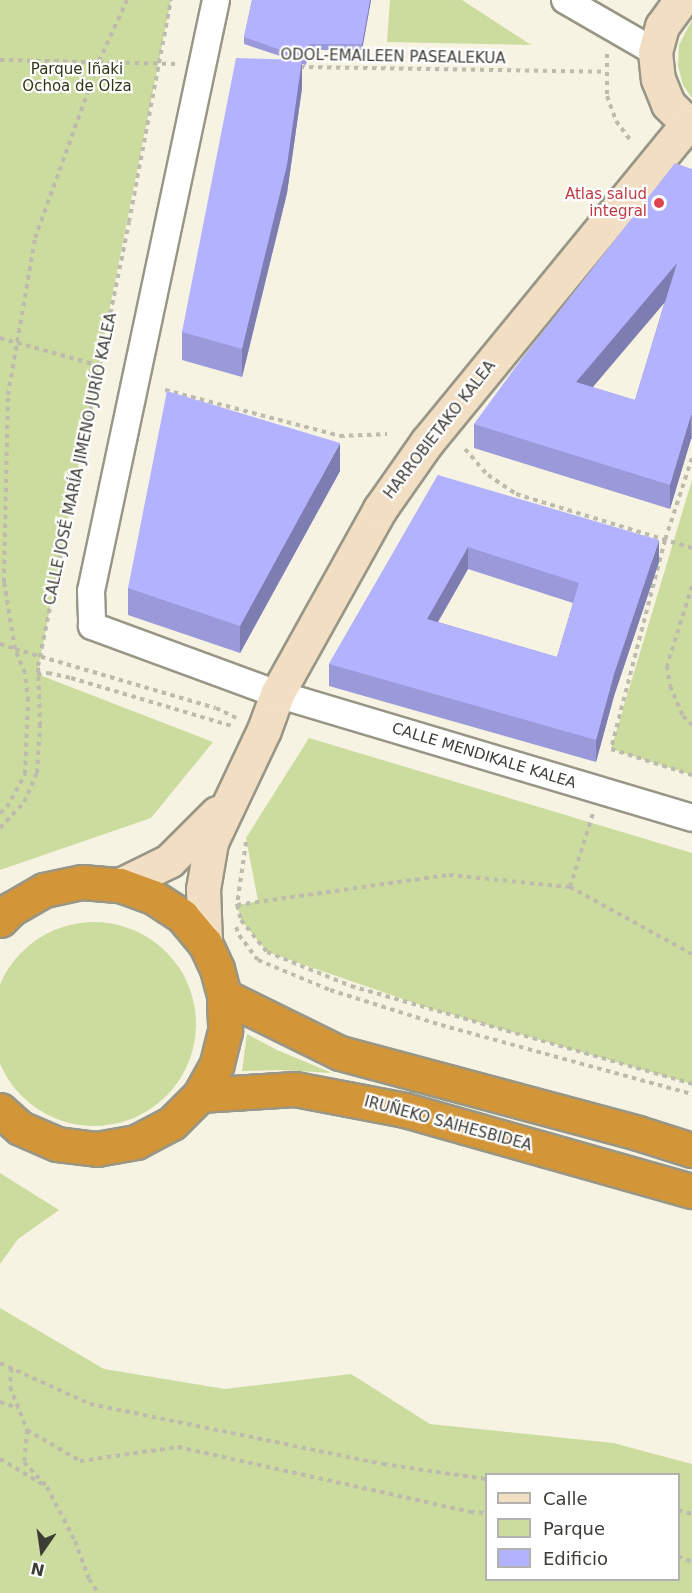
<!DOCTYPE html>
<meta charset="utf-8">
<style>
body{margin:0}
#map{position:relative;width:692px;height:1593px;overflow:hidden;background:#f6f3e2;font-family:"DejaVu Sans",sans-serif}
div>[style]{position:absolute}
.green>*{inset:0;background:#cbdc9e}
.round{border-radius:50%}
.path>*{height:4px;margin-top:-2px;transform-origin:0;background:repeating-linear-gradient(90deg,#bdbbad 0 4.5px,transparent 0 9px)}
.roads{filter:drop-shadow(2px 0 #989686) drop-shadow(-2px 0 #989686) drop-shadow(0 2px #989686) drop-shadow(0 -2px #989686)}
.street>*{height:26px;margin:-13px;padding:0 13px;transform-origin:13px;border-radius:13px;background:#fff}
.secondary>*{height:33px;margin:-16.5px;padding:0 16.5px;transform-origin:16.5px;border-radius:16.5px;background:#f2dfc3}
.highway>*{height:33px;margin:-16.5px;padding:0 16.5px;transform-origin:16.5px;border-radius:16.5px;background:#d29538}
.wall>*{inset:0;background:#9a99da}
.shaded-wall>*{inset:0;background:#7d7db2}
.building>*{inset:0;background:#b3b2fe}
.dots>*{width:16px;height:16px;translate:-50% -50%;box-sizing:border-box;border:3px solid #fff;border-radius:50%}
span{translate:-50% -50%;white-space:nowrap;text-align:center;line-height:1.15;-webkit-text-stroke:4.5px #fff;paint-order:stroke}
.street-label{font-size:15px;color:#3d3c35}
.park-label{font-size:15px;color:#2e3614}
.health-label{font-size:15px;color:#be3a42}
.right{translate:-100% -50%;text-align:right}
.legend{position:absolute;left:485px;top:1473px;width:195px;height:108px;box-sizing:border-box;background:#fff;border:2px solid #b1b1ae;margin:0;padding:8px 10px;list-style:none;font-size:18px;color:#3d3c35}
.legend li{display:flex;align-items:center;gap:12px;height:30px}
.legend b{width:30px;border:2px solid #b1b1ae}
.north{position:absolute;left:12px;top:1521px;width:60px;height:60px;-webkit-text-stroke:4px #fff;paint-order:stroke;rotate:193deg;font-size:16px;font-weight:700;line-height:24px;text-align:center;color:#3d3c35}
.north::after{content:'';display:block;margin:auto;width:21px;height:27px;background:#3d3c35;clip-path:polygon(50% 0,100% 100%,50% 72%,0 100%)}
</style>
<div id="map">
<div class="green">
<div style="clip-path:polygon(0 0,171px 0,37px 674px,213px 742px,151px 818px,0 870px)"></div>
<div style="clip-path:polygon(390px 0,462px 0,531px 45px,387px 42px)"></div>
<div style="clip-path:polygon(692px 20px,692px 98px,683px 85px,678px 66px,679px 45px)"></div>
<div style="clip-path:polygon(692px 480px,692px 775px,611px 749px)"></div>
<div style="clip-path:polygon(309px 738px,692px 853px,692px 1084px,429px 1008px,267px 952px,241px 920px,237px 905px,258px 901px,246px 838px)"></div>
<div class="round" style="left:-8px;top:922px;width:204px;height:204px"></div>
<div style="clip-path:polygon(247px 1034px,277px 1050px,332px 1073px,281px 1070px,242px 1071px)"></div>
<div style="clip-path:polygon(0 1173px,59px 1210px,18px 1239px,0 1264px)"></div>
<div style="clip-path:polygon(evenodd,0 1308px,104px 1369px,225px 1389px,351px 1374px,430px 1424px,613px 1443px,692px 1464px,692px 1593px,0 1593px,0 1308px,486px 1474px,678px 1474px,678px 1580px,486px 1580px,486px 1474px)"></div>
</div>
<div class="path">
<div style="left:607px;top:54px;width:42px;rotate:90deg"></div>
<div style="left:607px;top:96px;width:27px;rotate:70deg"></div>
<div style="left:616px;top:121px;width:25px;rotate:53deg"></div>
<div style="left:0;top:60px;width:178px;rotate:1.3deg"></div>
<div style="left:300px;top:67px;width:305px;rotate:0.9deg"></div>
<div style="left:0;top:338px;width:104px;rotate:15.6deg"></div>
<div style="left:165px;top:390px;width:181px;rotate:14.7deg"></div>
<div style="left:340px;top:436px;width:47px;rotate:-2.4deg"></div>
<div style="left:465px;top:449px;width:35px;rotate:49deg"></div>
<div style="left:488px;top:475px;width:34px;rotate:34deg"></div>
<div style="left:516px;top:494px;width:184px;rotate:17.1deg"></div>
<div style="left:692px;top:458px;width:86px;rotate:108.2deg"></div>
<div style="left:665px;top:540px;width:216px;rotate:104.5deg"></div>
<div style="left:611px;top:749px;width:85px;rotate:17.8deg"></div>
<div style="left:692px;top:586px;width:84px;rotate:107.4deg"></div>
<div style="left:667px;top:666px;width:20px;rotate:81deg"></div>
<div style="left:670px;top:686px;width:33px;rotate:67deg"></div>
<div style="left:683px;top:716px;width:13px;rotate:45deg"></div>
<div style="left:0;top:644px;width:16px;rotate:18deg"></div>
<div style="left:15px;top:649px;width:68px;rotate:-99.3deg"></div>
<div style="left:4px;top:582px;width:187px;rotate:-88.8deg"></div>
<div style="left:8px;top:395px;width:159px;rotate:-80.2deg"></div>
<div style="left:35px;top:238px;width:188px;rotate:-70.1deg"></div>
<div style="left:99px;top:61px;width:67px;rotate:-65.3deg"></div>
<div style="left:37px;top:674px;width:11px;rotate:-5deg"></div>
<div style="left:48px;top:673px;width:24px;rotate:12deg"></div>
<div style="left:71px;top:678px;width:171px;rotate:16.6deg"></div>
<div style="left:0;top:813px;width:9px;rotate:-41deg"></div>
<div style="left:7px;top:807px;width:38px;rotate:-61deg"></div>
<div style="left:25px;top:774px;width:73px;rotate:-87.6deg"></div>
<div style="left:28px;top:701px;width:28px;rotate:-96deg"></div>
<div style="left:25px;top:673px;width:26px;rotate:-113deg"></div>
<div style="left:15px;top:649px;width:209px;rotate:16.4deg"></div>
<div style="left:216px;top:708px;width:25px;rotate:26deg"></div>
<div style="left:0;top:828px;width:35px;rotate:-47deg"></div>
<div style="left:24px;top:802px;width:32px;rotate:-66deg"></div>
<div style="left:37px;top:773px;width:47px;rotate:-86.3deg"></div>
<div style="left:40px;top:726px;width:60px;rotate:-91.9deg"></div>
<div style="left:38px;top:666px;width:453px;rotate:-78.4deg"></div>
<div style="left:129px;top:222px;width:226px;rotate:-79.3deg"></div>
<div style="left:246px;top:842px;width:64px;rotate:98.1deg"></div>
<div style="left:237px;top:905px;width:16px;rotate:75deg"></div>
<div style="left:241px;top:920px;width:41px;rotate:50.9deg"></div>
<div style="left:267px;top:952px;width:91px;rotate:22deg"></div>
<div style="left:351px;top:986px;width:355px;rotate:16deg"></div>
<div style="left:570px;top:887px;width:77px;rotate:-72.7deg"></div>
<div style="left:237px;top:905px;width:214px;rotate:-8.1deg"></div>
<div style="left:449px;top:875px;width:122px;rotate:5.7deg"></div>
<div style="left:570px;top:887px;width:139px;rotate:28.8deg"></div>
<div style="left:236px;top:927px;width:9px;rotate:69deg"></div>
<div style="left:239px;top:935px;width:31px;rotate:53deg"></div>
<div style="left:258px;top:960px;width:78px;rotate:22.6deg"></div>
<div style="left:330px;top:990px;width:116px;rotate:17.5deg"></div>
<div style="left:441px;top:1025px;width:260px;rotate:15.4deg"></div>
<div style="left:0;top:1363px;width:99px;rotate:24.5deg"></div>
<div style="left:90px;top:1404px;width:299px;rotate:11.6deg"></div>
<div style="left:383px;top:1464px;width:104px;rotate:8.3deg"></div>
<div style="left:11px;top:1368px;width:19px;rotate:93deg"></div>
<div style="left:10px;top:1387px;width:46px;rotate:68.4deg"></div>
<div style="left:27px;top:1430px;width:32px;rotate:95deg"></div>
<div style="left:24px;top:1462px;width:34px;rotate:47deg"></div>
<div style="left:47px;top:1487px;width:61px;rotate:62.6deg"></div>
<div style="left:75px;top:1541px;width:40px;rotate:69.8deg"></div>
<div style="left:89px;top:1579px;width:17px;rotate:57deg"></div>
<div style="left:0;top:1402px;width:19px;rotate:18deg"></div>
<div style="left:27px;top:1430px;width:61px;rotate:30.3deg"></div>
<div style="left:80px;top:1461px;width:99px;rotate:-8.1deg"></div>
<div style="left:178px;top:1447px;width:299px;rotate:12.5deg"></div>
<div style="left:470px;top:1512px;width:16px;rotate:4deg"></div>
<div style="left:0;top:1459px;width:51px;rotate:30.6deg"></div>
<div style="left:678px;top:1510px;width:15px;rotate:16deg"></div>
<div style="left:678px;top:1556px;width:15px;rotate:23deg"></div>
</div>
<div class="roads">
<div class="street">
<div style="left:216px;top:0;width:604px;rotate:101.94deg"></div>
<div style="left:91px;top:591px;width:35px;rotate:88deg"></div>
<div style="left:92px;top:626px;width:197px;rotate:20.2deg"></div>
<div style="left:277px;top:694px;width:433px;rotate:16.6deg"></div>
<div style="left:565px;top:0;width:104px;rotate:30deg"></div>
</div>
<div class="secondary">
<div style="left:681px;top:0;width:32px;rotate:126deg"></div>
<div style="left:662px;top:26px;width:27px;rotate:105deg"></div>
<div style="left:655px;top:52px;width:27px;rotate:84deg"></div>
<div style="left:658px;top:79px;width:27px;rotate:68deg"></div>
<div style="left:668px;top:104px;width:34px;rotate:45deg"></div>
<div style="left:120px;top:885px;width:55px;rotate:-26.1deg"></div>
<div style="left:169px;top:861px;width:68px;rotate:-45deg"></div>
<div style="left:205px;top:943px;width:54px;rotate:-92.1deg"></div>
<div style="left:203px;top:889px;width:48px;rotate:-80.3deg"></div>
<div style="left:211px;top:842px;width:124px;rotate:-64.7deg"></div>
<div style="left:264px;top:730px;width:38px;rotate:-70deg"></div>
<div style="left:277px;top:694px;width:212px;rotate:-60.9deg"></div>
<div style="left:380px;top:509px;width:82px;rotate:-55deg"></div>
<div style="left:427px;top:442px;width:409px;rotate:-50.7deg"></div>
</div>
<div class="highway">
<div style="left:0;top:920px;width:16px;rotate:-45deg"></div>
<div style="left:11px;top:909px;width:38px;rotate:-30deg"></div>
<div style="left:44px;top:890px;width:39px;rotate:-12deg"></div>
<div style="left:82px;top:882px;width:38px;rotate:5deg"></div>
<div style="left:120px;top:885px;width:35px;rotate:20deg"></div>
<div style="left:153px;top:897px;width:35px;rotate:33deg"></div>
<div style="left:182px;top:916px;width:35px;rotate:50deg"></div>
<div style="left:205px;top:943px;width:29px;rotate:65deg"></div>
<div style="left:217px;top:969px;width:28px;rotate:75deg"></div>
<div style="left:224px;top:996px;width:35px;rotate:88deg"></div>
<div style="left:225px;top:1031px;width:34px;rotate:104deg"></div>
<div style="left:217px;top:1064px;width:35px;rotate:119deg"></div>
<div style="left:200px;top:1095px;width:40px;rotate:135deg"></div>
<div style="left:172px;top:1123px;width:41px;rotate:152.2deg"></div>
<div style="left:136px;top:1142px;width:40px;rotate:170deg"></div>
<div style="left:97px;top:1149px;width:40px;rotate:-172.9deg"></div>
<div style="left:57px;top:1144px;width:40px;rotate:-156.6deg"></div>
<div style="left:20px;top:1128px;width:27px;rotate:-138deg"></div>
<div style="left:224px;top:996px;width:129px;rotate:26.2deg"></div>
<div style="left:340px;top:1053px;width:309px;rotate:15deg"></div>
<div style="left:638px;top:1133px;width:57px;rotate:17.5deg"></div>
<div style="left:200px;top:1095px;width:95px;rotate:-3.6deg"></div>
<div style="left:295px;top:1089px;width:112px;rotate:10.8deg"></div>
<div style="left:405px;top:1110px;width:298px;rotate:15.8deg"></div>
</div>
</div>
<div class="wall">
<div style="clip-path:polygon(252px 0,371px 0,362px 50px,308px 50px,306px 65px,302px 64px,302px 88px,287px 193px,242px 377px,182px 360px,182px 332px,292px 60px,244px 44px,244px 37px)"></div>
<div style="clip-path:polygon(evenodd,692px 169px,692px 439px,691px 439px,670px 509px,474px 448px,474px 424px,692px 169px,665px 301px,635px 400px,592px 387px,665px 301px)"></div>
<div style="clip-path:polygon(340px 471px,240px 653px,128px 615px,128px 588px)"></div>
<div style="clip-path:polygon(evenodd,438px 475px,659px 562px,614px 696px,596px 762px,329px 686px,329px 664px,438px 475px,468px 569px,573px 603px,557px 657px,438px 622px,468px 569px)"></div>
</div>
<div class="shaded-wall">
<div style="clip-path:polygon(370px 0,371px 0,362px 50px,362px 44px)"></div>
<div style="clip-path:polygon(302px 60px,302px 88px,287px 193px,242px 377px,242px 349px)"></div>
<div style="clip-path:polygon(677px 263px,677px 288px,576px 407px,576px 382px)"></div>
<div style="clip-path:polygon(691px 415px,691px 439px,670px 509px,670px 485px)"></div>
<div style="clip-path:polygon(340px 443px,340px 471px,240px 653px,240px 626px)"></div>
<div style="clip-path:polygon(659px 540px,659px 562px,614px 696px,596px 762px,596px 740px,614px 674px)"></div>
<div style="clip-path:polygon(468px 547px,468px 569px,427px 641px,427px 619px)"></div>
</div>
<div class="building">
<div style="clip-path:polygon(252px 0,370px 0,362px 44px,308px 44px,306px 59px,244px 37px)"></div>
<div style="clip-path:polygon(236px 58px,302px 60px,287px 165px,242px 349px,182px 332px)"></div>
<div style="clip-path:polygon(evenodd,675px 163px,692px 169px,692px 415px,691px 415px,670px 485px,474px 424px,517px 365px,675px 163px,677px 263px,635px 400px,576px 382px,677px 263px)"></div>
<div style="clip-path:polygon(167px 391px,340px 443px,240px 626px,128px 588px)"></div>
<div style="clip-path:polygon(evenodd,438px 475px,659px 540px,614px 674px,596px 740px,329px 664px,438px 475px,468px 547px,579px 583px,557px 657px,427px 619px,468px 547px)"></div>
</div>
<div class="dots">
<div style="left:659px;top:203px;background:#e0444e"></div>
</div>
<div class="street-label">
<span style="left:393px;top:57px;rotate:1deg">ODOL-EMAILEEN PASEALEKUA</span>
<span style="left:440px;top:430px;rotate:-52deg">HARROBIETAKO KALEA</span>
<span style="left:81px;top:459px;rotate:-78deg">CALLE JOSÉ MARÍA JIMENO JURÍO KALEA</span>
<span style="left:484px;top:756px;rotate:17deg">CALLE MENDIKALE KALEA</span>
<span style="left:448px;top:1124px;rotate:15deg">IRUÑEKO SAIHESBIDEA</span>
</div>
<div class="park-label">
<span style="left:77px;top:78px">Parque Iñaki<br>Ochoa de Olza</span>
</div>
<div class="health-label">
<span class="right" style="left:647px;top:203px">Atlas salud<br>integral</span>
</div>
<ul class="legend">
<li><b style="height:8px;background:#f2dfc3"></b>Calle</li>
<li><b style="height:16px;background:#cbdc9e"></b>Parque</li>
<li><b style="height:16px;background:#b3b2fe"></b>Edificio</li>
</ul>
<div class="north">N</div>
</div>
